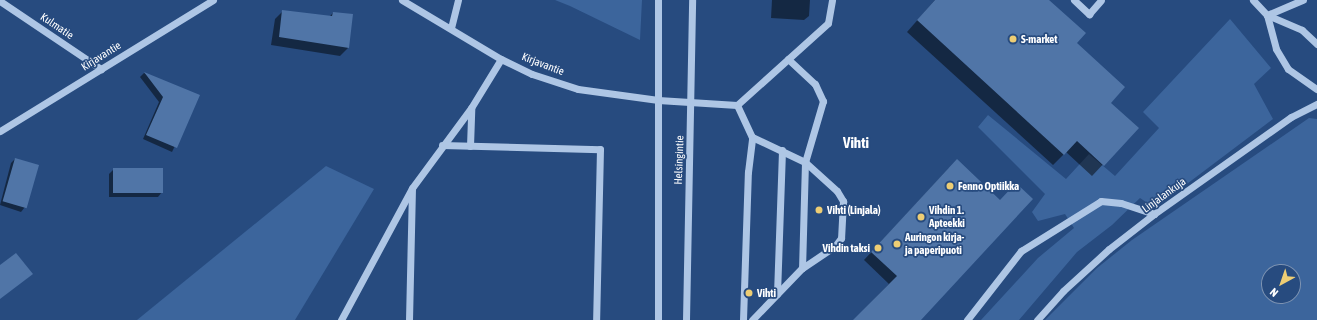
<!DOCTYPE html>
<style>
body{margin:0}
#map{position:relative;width:1317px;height:320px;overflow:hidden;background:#274b7f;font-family:"Asap Condensed",sans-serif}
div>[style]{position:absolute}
.green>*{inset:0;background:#3c659c}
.shadow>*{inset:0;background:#0007}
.building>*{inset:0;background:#5075a7;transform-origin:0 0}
.minor>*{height:7px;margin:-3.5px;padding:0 3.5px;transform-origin:3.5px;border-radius:3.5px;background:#aec6e5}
.dots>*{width:11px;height:11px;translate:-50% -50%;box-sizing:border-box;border:2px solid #274b7f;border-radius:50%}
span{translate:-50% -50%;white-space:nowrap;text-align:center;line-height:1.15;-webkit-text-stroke:3.5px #274b7f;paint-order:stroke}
.street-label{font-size:11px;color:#fff}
.poi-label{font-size:11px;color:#fff;font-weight:700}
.left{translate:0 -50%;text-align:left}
.right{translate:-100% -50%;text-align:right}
.district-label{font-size:15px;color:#fff;font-weight:700}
.north{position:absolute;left:1261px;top:264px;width:40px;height:40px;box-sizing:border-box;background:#274b7f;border:1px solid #7d93b2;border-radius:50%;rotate:220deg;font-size:11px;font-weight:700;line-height:16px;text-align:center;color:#fff}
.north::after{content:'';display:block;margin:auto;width:14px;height:18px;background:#edcd74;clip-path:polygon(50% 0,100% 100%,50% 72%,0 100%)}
</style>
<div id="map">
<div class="green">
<div style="clip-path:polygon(555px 0,642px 0,640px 40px,570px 6px)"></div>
<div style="clip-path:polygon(1230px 19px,1271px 68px,1254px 84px,1273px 119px,1155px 208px,1140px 198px,1112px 225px,1077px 252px,1019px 320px,981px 320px,1038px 258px,1074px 228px,1065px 214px,1038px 221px,1032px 212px,1045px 194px,978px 127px,988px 115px,1066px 179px,1089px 154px,1115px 176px,1159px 128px,1143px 112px)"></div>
<div style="clip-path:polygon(evenodd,1309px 118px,1317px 119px,1317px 320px,1045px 320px,1097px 268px,1132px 240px,1309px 118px,1269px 272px,1293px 272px,1293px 296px,1269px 296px,1269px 272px)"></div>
<div style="clip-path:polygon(326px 166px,374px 189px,295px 320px,137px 320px)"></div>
</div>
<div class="shadow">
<div style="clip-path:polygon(772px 0,810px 0,809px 16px,804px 20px,771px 18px)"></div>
<div style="clip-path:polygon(935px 0,1048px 0,1110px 103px,1137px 128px,1092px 176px,1066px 152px,1053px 165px,907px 32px)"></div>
<div style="clip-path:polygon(283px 11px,329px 17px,333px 13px,348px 48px,340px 56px,271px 45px,275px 19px)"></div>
<div style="clip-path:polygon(144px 73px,199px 96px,172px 152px,143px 139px,159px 102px,140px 77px)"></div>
<div style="clip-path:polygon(15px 159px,25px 207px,21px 212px,0 205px,11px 163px)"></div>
<div style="clip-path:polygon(949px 168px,1000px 201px,920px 320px,854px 320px,889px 284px,864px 260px)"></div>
<div style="clip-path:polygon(113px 170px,162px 192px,158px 197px,109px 197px,109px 174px)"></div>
</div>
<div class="building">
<div style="clip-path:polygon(935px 0,1049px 0,1086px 33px,1077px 43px,1125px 87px,1111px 103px,1139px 128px,1104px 166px,1077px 141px,1064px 155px,917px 20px)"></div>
<div style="clip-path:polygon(282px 10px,332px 16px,333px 12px,353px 14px,349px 48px,279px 37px)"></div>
<div style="clip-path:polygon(144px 72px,200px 95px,177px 148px,146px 135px,163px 97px)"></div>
<div style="left:15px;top:158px;width:25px;height:45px;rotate:16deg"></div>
<div style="clip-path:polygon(957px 159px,1000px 200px,1016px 183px,1033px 199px,921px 320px,853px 320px,897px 276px,871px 252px)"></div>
<div style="left:163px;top:168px;width:25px;height:50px;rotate:90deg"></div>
<div style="clip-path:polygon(16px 253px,33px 274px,0 299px,0 265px)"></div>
</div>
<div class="minor">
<div style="left:402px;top:0;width:115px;rotate:30.8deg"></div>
<div style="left:501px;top:59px;width:34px;rotate:26deg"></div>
<div style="left:532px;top:74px;width:48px;rotate:18.1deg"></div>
<div style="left:578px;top:89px;width:81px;rotate:7.8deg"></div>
<div style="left:658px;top:100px;width:79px;rotate:3.6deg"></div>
<div style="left:737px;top:105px;width:122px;rotate:-42deg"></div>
<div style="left:828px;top:23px;width:23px;rotate:-80deg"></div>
<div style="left:658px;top:0;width:320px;rotate:90deg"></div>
<div style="left:1074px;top:0;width:21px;rotate:43deg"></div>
<div style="left:1089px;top:14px;width:18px;rotate:-49deg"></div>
<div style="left:1253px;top:0;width:21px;rotate:47deg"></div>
<div style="left:1267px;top:15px;width:38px;rotate:23deg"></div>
<div style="left:1302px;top:30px;width:21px;rotate:43deg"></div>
<div style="left:0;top:1px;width:122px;rotate:34deg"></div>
<div style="left:1267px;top:15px;width:35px;rotate:75deg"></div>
<div style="left:1276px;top:49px;width:23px;rotate:59deg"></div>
<div style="left:1288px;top:69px;width:35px;rotate:35deg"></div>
<div style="left:1267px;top:15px;width:39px;rotate:-23deg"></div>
<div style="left:451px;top:28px;width:29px;rotate:-76deg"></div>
<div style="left:788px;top:59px;width:37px;rotate:43deg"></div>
<div style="left:815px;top:84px;width:19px;rotate:65deg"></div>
<div style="left:823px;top:101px;width:64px;rotate:106.4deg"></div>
<div style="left:805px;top:162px;width:43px;rotate:42.2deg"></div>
<div style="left:837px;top:191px;width:12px;rotate:59deg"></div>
<div style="left:843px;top:201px;width:37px;rotate:93deg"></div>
<div style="left:841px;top:238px;width:10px;rotate:127deg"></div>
<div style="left:835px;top:246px;width:40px;rotate:146deg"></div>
<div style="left:737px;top:105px;width:35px;rotate:65deg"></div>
<div style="left:752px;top:137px;width:59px;rotate:25.3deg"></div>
<div style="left:805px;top:162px;width:106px;rotate:91.6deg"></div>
<div style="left:802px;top:268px;width:72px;rotate:133.9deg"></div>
<div style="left:0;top:131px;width:250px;rotate:-31.6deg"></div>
<div style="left:442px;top:145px;width:158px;rotate:1.5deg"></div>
<div style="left:600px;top:149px;width:171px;rotate:91.3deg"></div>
<div style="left:470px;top:146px;width:38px;rotate:-88deg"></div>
<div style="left:777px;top:294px;width:144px;rotate:-88deg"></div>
<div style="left:341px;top:320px;width:150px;rotate:-61.7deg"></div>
<div style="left:412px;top:188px;width:99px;rotate:-53.6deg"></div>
<div style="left:471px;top:108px;width:57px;rotate:-58.5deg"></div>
<div style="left:409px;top:320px;width:130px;rotate:-88.7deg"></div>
<div style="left:686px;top:320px;width:320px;rotate:-88.9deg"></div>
<div style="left:743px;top:320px;width:148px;rotate:-88.1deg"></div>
<div style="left:748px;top:172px;width:35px;rotate:-83deg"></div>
<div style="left:967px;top:320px;width:88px;rotate:-52deg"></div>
<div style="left:1021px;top:251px;width:94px;rotate:-32deg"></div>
<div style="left:1101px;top:201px;width:20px;rotate:6deg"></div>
<div style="left:1121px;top:203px;width:35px;rotate:18deg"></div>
<div style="left:1037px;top:320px;width:39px;rotate:-48deg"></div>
<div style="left:1063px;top:291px;width:62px;rotate:-42.4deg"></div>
<div style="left:1109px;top:249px;width:57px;rotate:-37.9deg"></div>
<div style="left:1154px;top:214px;width:168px;rotate:-35.3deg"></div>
<div style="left:1291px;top:117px;width:29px;rotate:-27deg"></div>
</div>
<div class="dots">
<div style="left:1013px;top:39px;background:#edcd74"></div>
<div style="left:950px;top:186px;background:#edcd74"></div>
<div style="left:819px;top:210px;background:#edcd74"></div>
<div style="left:921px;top:217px;background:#edcd74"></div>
<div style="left:897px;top:244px;background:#edcd74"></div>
<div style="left:878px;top:248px;background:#edcd74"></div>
<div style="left:749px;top:293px;background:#edcd74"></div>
</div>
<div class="street-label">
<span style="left:57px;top:26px;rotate:34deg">Kulmatie</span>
<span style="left:101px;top:56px;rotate:-32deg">Kirjavantie</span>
<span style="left:543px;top:64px;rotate:21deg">Kirjavantie</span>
<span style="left:679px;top:160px;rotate:-88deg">Helsingintie</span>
<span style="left:1164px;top:195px;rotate:-36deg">Linjalankuja</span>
</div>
<div class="poi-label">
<span class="left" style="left:1021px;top:39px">S-market</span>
<span class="left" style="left:958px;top:186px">Fenno Optiikka</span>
<span class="left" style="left:827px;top:210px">Vihti (Linjala)</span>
<span class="left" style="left:929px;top:217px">Vihdin 1.<br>Apteekki</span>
<span class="left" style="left:905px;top:244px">Auringon kirja-<br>ja paperipuoti</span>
<span class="right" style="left:870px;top:248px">Vihdin taksi</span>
<span class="left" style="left:757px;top:293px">Vihti</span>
</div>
<div class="district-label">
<span style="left:856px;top:143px">Vihti</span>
</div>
<div class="north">N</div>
</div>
